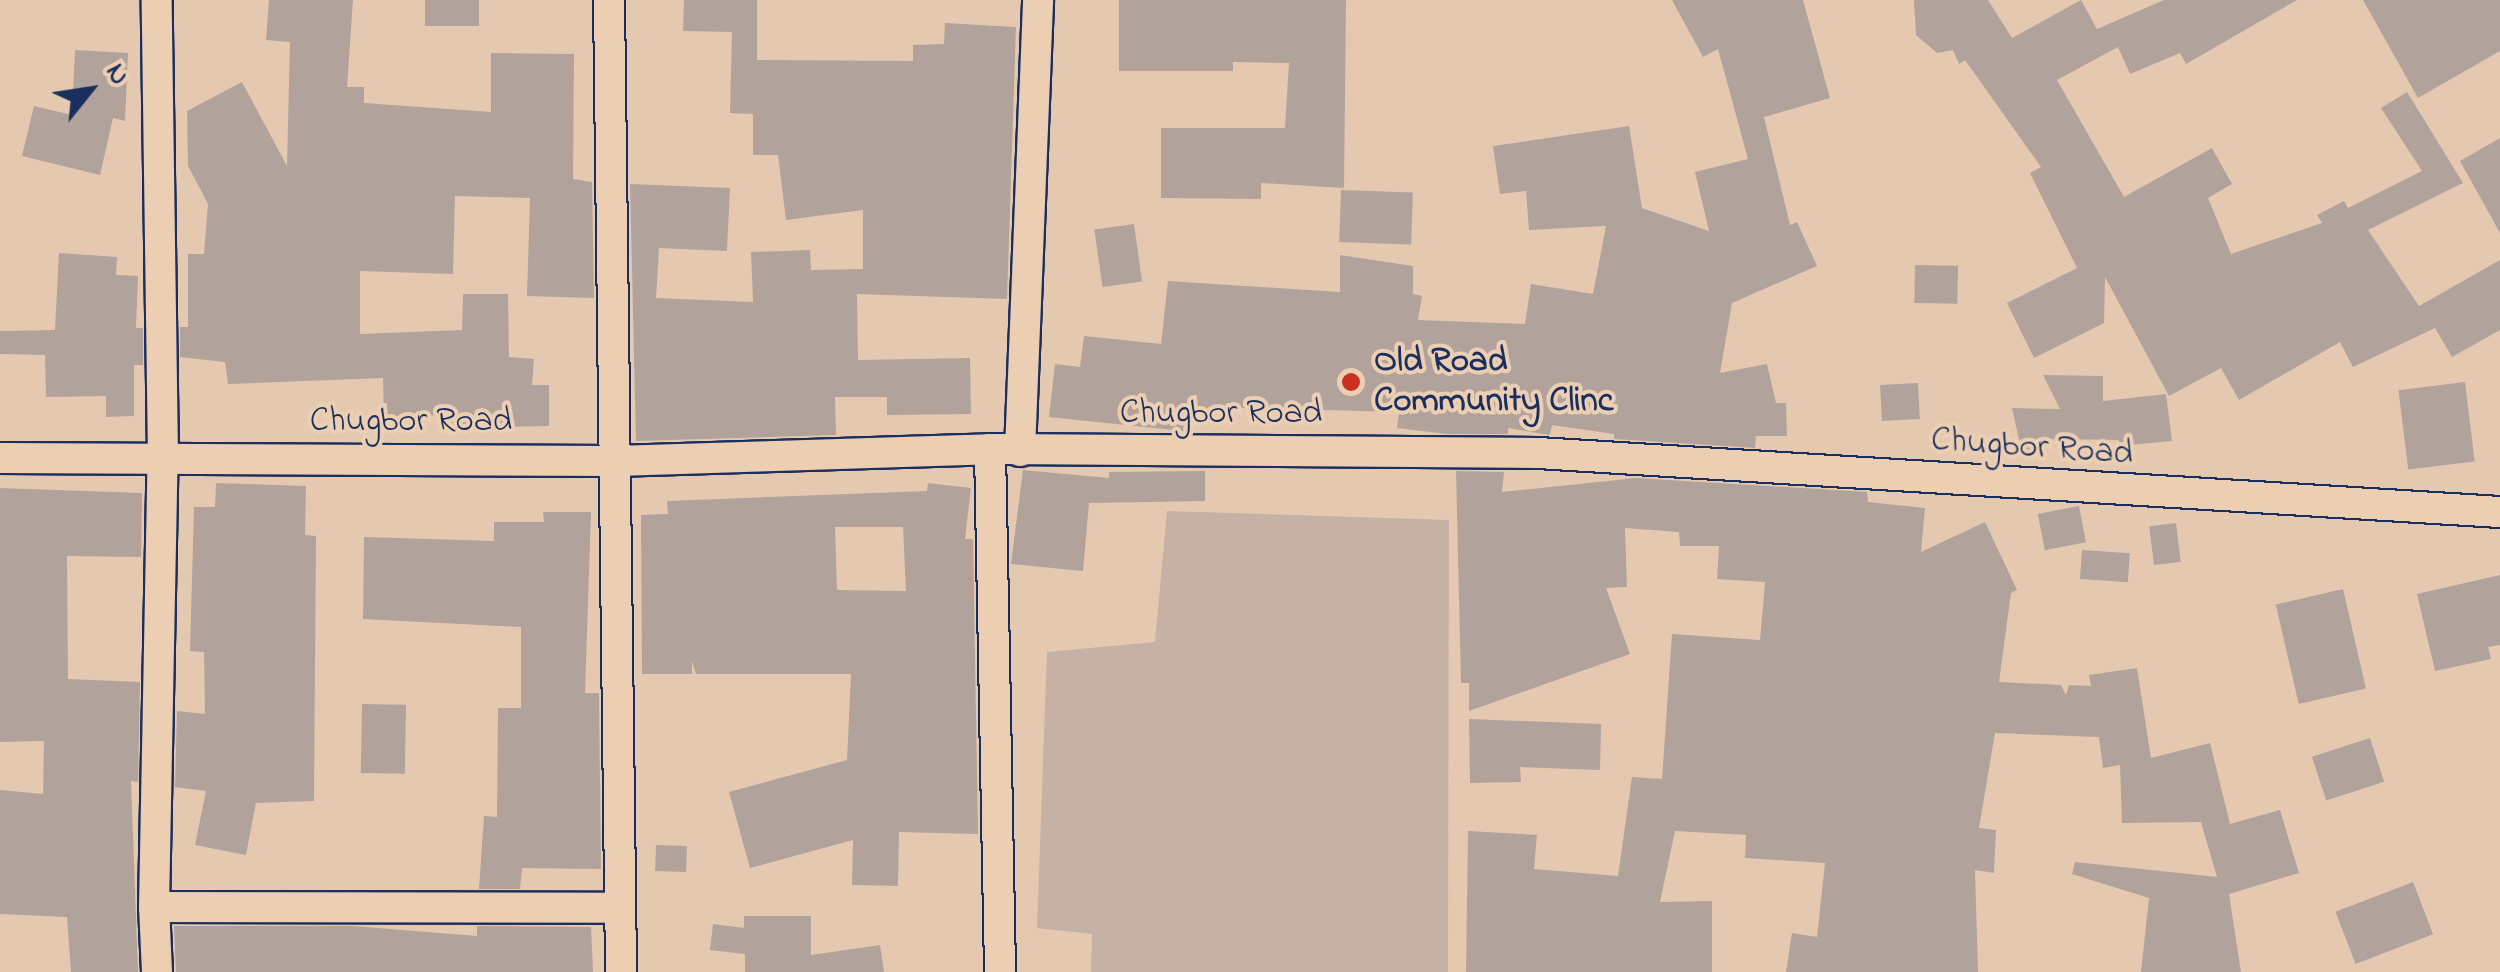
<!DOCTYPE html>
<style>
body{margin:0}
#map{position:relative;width:2500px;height:972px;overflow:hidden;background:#e4c9b0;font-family:"Indie Flower",sans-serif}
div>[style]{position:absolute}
.green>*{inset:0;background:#c6b2a4}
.building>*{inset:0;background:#b1a39b;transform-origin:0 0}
.roads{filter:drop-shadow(2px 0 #1b2f5e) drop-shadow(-2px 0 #1b2f5e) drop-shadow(0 2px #1b2f5e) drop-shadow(0 -2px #1b2f5e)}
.street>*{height:30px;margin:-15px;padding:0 15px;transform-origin:15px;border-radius:15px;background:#eccfb3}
.dots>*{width:28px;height:28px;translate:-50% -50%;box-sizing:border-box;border:5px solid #eccfb3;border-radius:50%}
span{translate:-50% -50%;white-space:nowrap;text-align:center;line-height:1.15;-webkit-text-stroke:8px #eccfb3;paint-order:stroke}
.poi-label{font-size:35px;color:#1b2f5e;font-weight:700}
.left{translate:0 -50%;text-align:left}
.street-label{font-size:35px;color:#1b2f5e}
.north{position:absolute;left:40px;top:40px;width:100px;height:100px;-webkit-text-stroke:8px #eccfb3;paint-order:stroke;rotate:60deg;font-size:28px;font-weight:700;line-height:40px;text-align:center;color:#1b2f5e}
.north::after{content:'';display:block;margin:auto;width:35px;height:45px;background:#1b2f5e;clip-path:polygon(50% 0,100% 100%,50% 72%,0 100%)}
</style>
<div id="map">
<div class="green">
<div style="clip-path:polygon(1167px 511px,1449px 520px,1448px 972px,1091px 972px,1092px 934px,1037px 928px,1047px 652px,1155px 642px)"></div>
</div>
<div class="building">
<div style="clip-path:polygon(269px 0,353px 0,347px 87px,364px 87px,364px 103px,491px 112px,491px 53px,574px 54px,573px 179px,592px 182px,594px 298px,527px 296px,530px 198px,455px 196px,453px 274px,360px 271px,360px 334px,462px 330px,463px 294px,508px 294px,509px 357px,534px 359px,532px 385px,549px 385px,549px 426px,446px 428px,445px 415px,384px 417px,383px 378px,228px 384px,225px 362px,180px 357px,180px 327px,188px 327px,188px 254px,204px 254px,208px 204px,188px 166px,187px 111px,242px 82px,287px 166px,290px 42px,266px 40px)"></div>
<div style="left:425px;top:0;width:54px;height:26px"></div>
<div style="clip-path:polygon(684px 0,757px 0,757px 60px,913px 61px,913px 45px,944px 44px,945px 23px,1016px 27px,1007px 299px,857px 294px,858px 360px,970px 358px,971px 414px,887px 415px,887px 397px,835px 397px,836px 435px,636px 441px,630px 184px,730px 188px,727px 251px,659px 248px,656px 298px,753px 302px,751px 252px,810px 250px,811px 270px,863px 269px,863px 210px,786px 220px,778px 155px,753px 155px,753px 114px,730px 113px,732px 32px,683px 31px)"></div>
<div style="clip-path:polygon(1119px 0,1346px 0,1344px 188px,1261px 183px,1261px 199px,1161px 198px,1161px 128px,1285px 128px,1289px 63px,1233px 62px,1233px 71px,1119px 71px)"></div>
<div style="clip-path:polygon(1672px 0,1803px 0,1830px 98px,1764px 117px,1790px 225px,1797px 222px,1817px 266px,1732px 303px,1720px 373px,1767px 364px,1776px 403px,1786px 403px,1787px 436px,1756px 436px,1755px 448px,1614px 439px,1614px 434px,1552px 425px,1550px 435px,1508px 428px,1508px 434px,1447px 434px,1397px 428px,1399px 412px,1213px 407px,1213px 418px,1185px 418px,1183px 431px,1049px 417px,1055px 364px,1080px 367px,1084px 336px,1161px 344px,1168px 281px,1340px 292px,1340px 255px,1413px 266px,1413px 294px,1422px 296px,1418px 320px,1525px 324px,1531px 284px,1593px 294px,1606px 226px,1529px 230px,1526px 191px,1500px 194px,1493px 146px,1629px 126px,1642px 208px,1709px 231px,1695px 172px,1748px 159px,1718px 49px,1703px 57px)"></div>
<div style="clip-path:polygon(1914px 0,1988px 0,2012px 38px,2081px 0,2097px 29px,2164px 0,2297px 0,2186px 64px,2180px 53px,2130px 74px,2118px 47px,2057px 80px,2124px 197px,2212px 148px,2232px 184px,2208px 198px,2231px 254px,2322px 223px,2317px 215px,2344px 201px,2348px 208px,2422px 171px,2381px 108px,2407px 92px,2463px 183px,2368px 230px,2419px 306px,2500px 260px,2500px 330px,2452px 357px,2435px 328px,2353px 367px,2340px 342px,2239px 400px,2221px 368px,2169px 396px,2105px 277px,2104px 323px,2034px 358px,2007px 303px,2077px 268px,2030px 173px,2041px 167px,1965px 60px,1959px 64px,1953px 50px,1937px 53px,1916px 35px)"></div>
<div style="clip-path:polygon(2363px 0,2500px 0,2500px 51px,2418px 98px)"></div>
<div style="clip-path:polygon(75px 50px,128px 53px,125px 121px,113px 118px,100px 175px,22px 156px,34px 106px,72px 115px)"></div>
<div style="clip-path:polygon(2500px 138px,2500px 233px,2460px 161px)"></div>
<div style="left:1341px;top:190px;width:72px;height:52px;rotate:2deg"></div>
<div style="left:1134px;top:224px;width:58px;height:40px;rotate:82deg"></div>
<div style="clip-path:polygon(59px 253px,117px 257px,116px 275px,138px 276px,136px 328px,143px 328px,143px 365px,134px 365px,134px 416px,106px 417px,106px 396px,46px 397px,45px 355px,0 354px,0 331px,55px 330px)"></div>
<div style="left:1915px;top:265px;width:43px;height:38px;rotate:1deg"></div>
<div style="clip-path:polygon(2043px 375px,2103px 376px,2103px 401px,2166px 394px,2172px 441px,2120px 446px,2119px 440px,2045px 439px,2047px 447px,2022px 453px,2012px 408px,2060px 409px)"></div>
<div style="left:2465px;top:382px;width:80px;height:67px;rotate:83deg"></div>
<div style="left:1918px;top:383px;width:36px;height:38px;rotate:87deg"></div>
<div style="clip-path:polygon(1023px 470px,1109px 478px,1109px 472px,1205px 471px,1205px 501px,1089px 503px,1083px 571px,1011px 564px)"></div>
<div style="clip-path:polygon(1456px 471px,1504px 472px,1502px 492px,1636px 478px,1867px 492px,1868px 502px,1925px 508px,1921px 552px,1985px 522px,2017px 590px,2011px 593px,1999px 682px,2061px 685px,2066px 695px,2069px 685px,2091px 686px,2089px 675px,2137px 668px,2151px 758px,2210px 743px,2230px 824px,2280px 810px,2299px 873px,2229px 894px,2241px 972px,2141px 972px,2149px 898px,2072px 874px,2075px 862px,2217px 877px,2201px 822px,2122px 823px,2120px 765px,2103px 768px,2099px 737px,1995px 733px,1979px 828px,1996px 830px,1994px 873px,1975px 870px,1978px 972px,1786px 972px,1792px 933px,1817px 937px,1825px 863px,1745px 858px,1746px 835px,1675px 831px,1660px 902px,1712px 901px,1712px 972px,1466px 972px,1468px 831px,1537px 835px,1534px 869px,1618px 876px,1632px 777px,1662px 779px,1672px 634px,1760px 640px,1765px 582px,1717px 579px,1719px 546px,1680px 546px,1679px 532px,1625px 528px,1627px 587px,1606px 588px,1630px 654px,1469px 711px,1469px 683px,1461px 683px)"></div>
<div style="clip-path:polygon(216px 483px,306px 486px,305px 535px,316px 536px,314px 801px,256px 803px,246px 855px,195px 845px,206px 791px,175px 787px,177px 711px,205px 714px,204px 652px,190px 651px,194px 507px,215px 507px)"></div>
<div style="clip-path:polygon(evenodd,928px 483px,971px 488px,965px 539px,973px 539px,978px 834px,899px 832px,898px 886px,852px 885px,853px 840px,750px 868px,729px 792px,847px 760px,851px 674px,696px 674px,692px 661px,692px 674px,642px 674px,641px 515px,668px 514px,667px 501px,927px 491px,928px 483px,835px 527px,903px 527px,906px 591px,837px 590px,835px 527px)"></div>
<div style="clip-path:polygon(0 488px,142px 493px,141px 557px,67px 556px,68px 679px,140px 682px,138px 782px,131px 781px,138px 972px,71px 972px,67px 917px,0 914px,0 790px,43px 794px,44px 741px,0 742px)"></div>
<div style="left:2079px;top:506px;width:37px;height:42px;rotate:79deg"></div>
<div style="clip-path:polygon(543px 512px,591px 512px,585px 693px,599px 693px,601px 869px,522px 868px,520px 889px,479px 889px,484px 816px,497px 817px,498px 708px,521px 708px,521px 627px,363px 619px,364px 537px,494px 541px,494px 522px,544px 522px)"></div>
<div style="left:2176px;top:523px;width:39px;height:27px;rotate:83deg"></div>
<div style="left:2082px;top:550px;width:48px;height:29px;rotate:4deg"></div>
<div style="clip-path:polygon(2500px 575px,2500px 645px,2488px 647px,2491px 659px,2435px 671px,2417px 594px)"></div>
<div style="left:2343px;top:589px;width:102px;height:69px;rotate:77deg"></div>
<div style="left:362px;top:704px;width:44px;height:69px;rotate:1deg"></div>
<div style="clip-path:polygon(1469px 719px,1601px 724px,1600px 770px,1520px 767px,1521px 782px,1470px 783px)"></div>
<div style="left:2370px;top:738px;width:46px;height:61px;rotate:72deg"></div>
<div style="left:656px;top:845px;width:31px;height:26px;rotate:2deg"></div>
<div style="left:2413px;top:882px;width:56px;height:83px;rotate:69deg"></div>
<div style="clip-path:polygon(744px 916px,811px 916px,811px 955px,880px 945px,884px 972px,745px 972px,745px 954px,710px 950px,713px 924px,744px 928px)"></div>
<div style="clip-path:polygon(174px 926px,353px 926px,477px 936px,477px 926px,591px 927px,593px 972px,176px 972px)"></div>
</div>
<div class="roads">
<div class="street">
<div style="left:609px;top:0;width:972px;rotate:89.29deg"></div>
<div style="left:990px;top:449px;width:523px;rotate:88.9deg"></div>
<div style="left:1020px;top:451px;width:451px;rotate:-87.7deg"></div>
<div style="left:0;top:458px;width:616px;rotate:0.28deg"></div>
<div style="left:616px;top:461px;width:374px;rotate:-1.8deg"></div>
<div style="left:990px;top:449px;width:548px;rotate:0.42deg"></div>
<div style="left:1538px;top:453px;width:964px;rotate:3.51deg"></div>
<div style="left:154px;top:907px;width:449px;rotate:-88.9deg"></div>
<div style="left:163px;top:458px;width:458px;rotate:-90.8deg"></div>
<div style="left:157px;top:972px;width:65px;rotate:-92.6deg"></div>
<div style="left:154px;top:907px;width:465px;rotate:0.1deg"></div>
</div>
</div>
<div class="dots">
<div style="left:1351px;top:382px;background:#c8321e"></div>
</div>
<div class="poi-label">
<span class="left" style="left:1374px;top:382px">Old Road<br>Community Clinc</span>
</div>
<div class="street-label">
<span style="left:1221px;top:414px">Chugbor Road</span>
<span style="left:411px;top:422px">Chugbor Road</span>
<span style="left:2032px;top:448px;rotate:4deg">Chugbor Road</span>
</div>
<div class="north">N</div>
</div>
